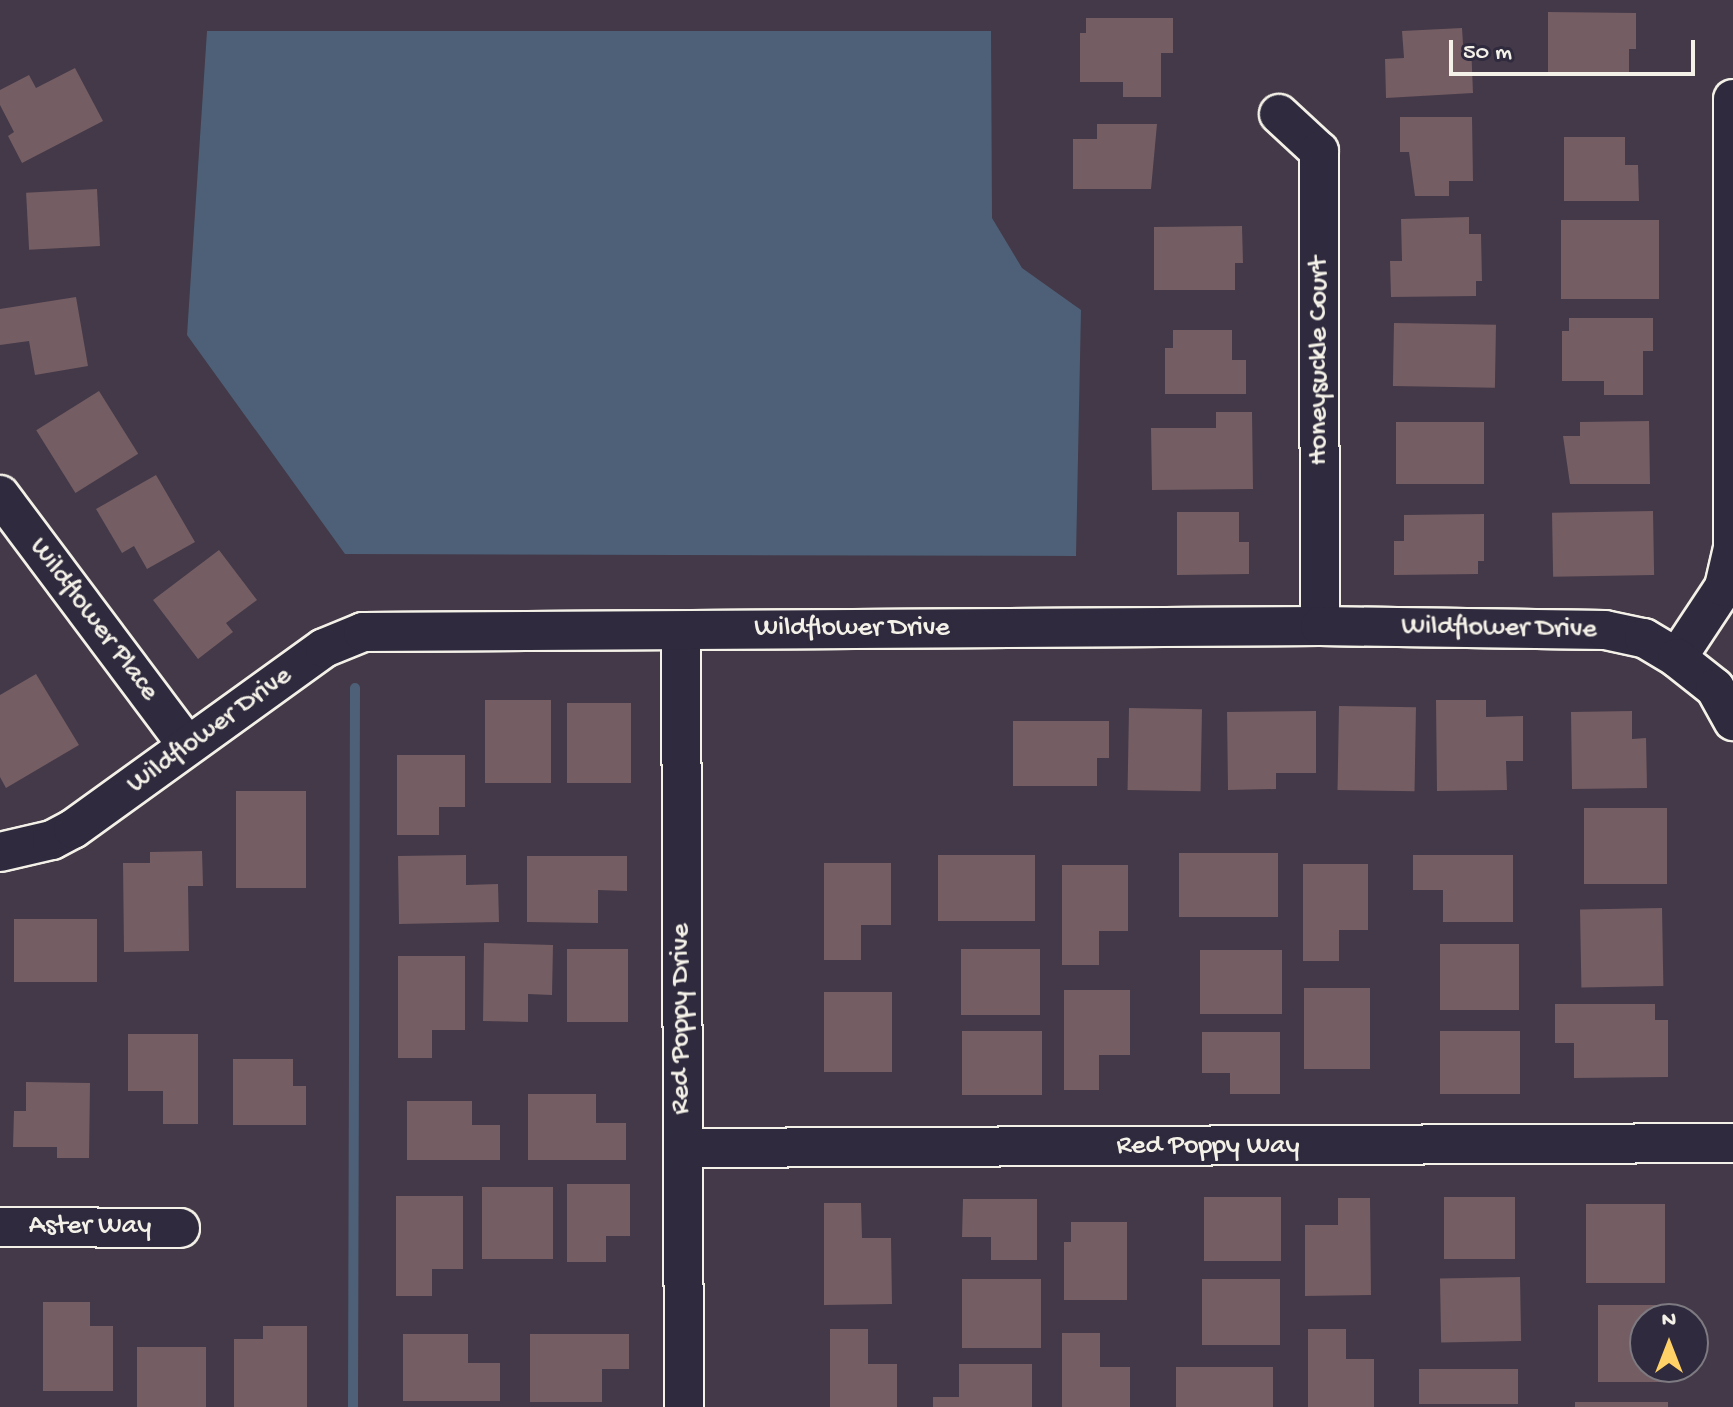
<!DOCTYPE html>
<style>
body{margin:0}
#map{position:relative;width:1733px;height:1407px;overflow:hidden;background:#443948;font-family:"Gochi Hand",sans-serif}
div>[style]{position:absolute}
.water>*{inset:0;background:#4d6077}
.stream>*{height:10px;margin:-5px;padding:0 5px;transform-origin:5px;border-radius:5px;background:#4d6077}
.building>*{inset:0;background:#745d63;transform-origin:0 0}
.roads{filter:drop-shadow(2px 0 #f4f1e8) drop-shadow(-2px 0 #f4f1e8) drop-shadow(0 2px #f4f1e8) drop-shadow(0 -2px #f4f1e8)}
.minor>*{height:38px;margin:-19px;padding:0 19px;transform-origin:19px;border-radius:19px;background:#2f2a3d}
span{translate:-50% -50%;white-space:nowrap;text-align:center;line-height:1.15;-webkit-text-stroke:6px #2f2a3d;paint-order:stroke}
.street-label{font-size:28px;color:#f4f1e8}
.north{position:absolute;left:1629px;top:1303px;width:80px;height:80px;box-sizing:border-box;background:#2f2a3d;border:2px solid #7e7a81;border-radius:50%;rotate:0deg;font-size:22px;font-weight:700;line-height:32px;text-align:center;color:#f4f1e8}
.north::after{content:'';display:block;margin:auto;width:28px;height:36px;background:#ffd166;clip-path:polygon(50% 0,100% 100%,50% 72%,0 100%)}
.scale{position:absolute;left:1449px;top:40px;width:246px;height:36px;box-sizing:border-box;border:4px solid #f4f1e8;border-top:0;padding-left:10px;font-size:24px;line-height:28px;white-space:nowrap;color:#f4f1e8;-webkit-text-stroke:6px #2f2a3d;paint-order:stroke}
</style>
<div id="map">
<div class="water">
<div style="clip-path:polygon(207px 31px,991px 31px,992px 218px,1022px 268px,1081px 310px,1076px 556px,345px 554px,187px 335px)"></div>
</div>
<div class="stream">
<div style="left:353px;top:1407px;width:719px;rotate:-89.84deg"></div>
</div>
<div class="building">
<div style="clip-path:polygon(1548px 12px,1636px 13px,1636px 49px,1629px 49px,1629px 76px,1548px 76px)"></div>
<div style="clip-path:polygon(1086px 18px,1173px 18px,1173px 53px,1161px 53px,1161px 97px,1123px 97px,1123px 82px,1080px 82px,1080px 33px,1086px 33px)"></div>
<div style="clip-path:polygon(1462px 28px,1463px 44px,1471px 44px,1473px 93px,1386px 98px,1385px 59px,1404px 58px,1402px 31px)"></div>
<div style="clip-path:polygon(75px 68px,103px 121px,22px 163px,8px 136px,14px 132px,0 105px,0 90px,29px 75px,36px 88px)"></div>
<div style="clip-path:polygon(1400px 117px,1472px 117px,1473px 181px,1449px 181px,1449px 196px,1415px 196px,1409px 152px,1400px 152px)"></div>
<div style="clip-path:polygon(1097px 124px,1157px 124px,1151px 189px,1073px 189px,1073px 139px,1097px 139px)"></div>
<div style="clip-path:polygon(1564px 137px,1625px 137px,1625px 165px,1638px 165px,1639px 201px,1564px 201px)"></div>
<div style="left:97px;top:189px;width:57px;height:71px;rotate:87deg"></div>
<div style="clip-path:polygon(1469px 217px,1469px 234px,1481px 234px,1482px 281px,1476px 281px,1476px 296px,1391px 297px,1390px 261px,1402px 261px,1401px 219px)"></div>
<div style="left:1561px;top:220px;width:98px;height:79px"></div>
<div style="clip-path:polygon(1242px 226px,1243px 263px,1235px 263px,1235px 290px,1154px 290px,1154px 227px)"></div>
<div style="clip-path:polygon(76px 297px,88px 366px,35px 375px,29px 341px,0 345px,0 309px)"></div>
<div style="clip-path:polygon(1569px 318px,1653px 318px,1653px 351px,1643px 351px,1643px 395px,1604px 395px,1604px 381px,1562px 381px,1562px 331px,1569px 331px)"></div>
<div style="left:1394px;top:323px;width:102px;height:63px;rotate:1deg"></div>
<div style="clip-path:polygon(1173px 330px,1232px 330px,1232px 360px,1246px 360px,1246px 394px,1165px 394px,1165px 348px,1173px 348px)"></div>
<div style="left:99px;top:391px;width:74px;height:74px;rotate:58deg"></div>
<div style="clip-path:polygon(1216px 412px,1252px 412px,1253px 489px,1152px 490px,1151px 428px,1216px 428px)"></div>
<div style="clip-path:polygon(1649px 421px,1650px 484px,1570px 484px,1563px 436px,1580px 436px,1580px 422px)"></div>
<div style="left:1484px;top:422px;width:62px;height:88px;rotate:90deg"></div>
<div style="clip-path:polygon(156px 475px,195px 542px,147px 569px,134px 546px,122px 553px,96px 509px)"></div>
<div style="left:1653px;top:511px;width:64px;height:101px;rotate:89deg"></div>
<div style="clip-path:polygon(1177px 512px,1239px 512px,1239px 542px,1249px 542px,1249px 574px,1177px 575px)"></div>
<div style="clip-path:polygon(1484px 514px,1484px 561px,1478px 561px,1478px 574px,1394px 575px,1394px 541px,1404px 541px,1404px 515px)"></div>
<div style="clip-path:polygon(219px 550px,257px 600px,226px 623px,233px 632px,198px 659px,153px 600px)"></div>
<div style="clip-path:polygon(36px 674px,79px 745px,6px 788px,0 777px,0 695px)"></div>
<div style="left:485px;top:700px;width:66px;height:83px"></div>
<div style="clip-path:polygon(1436px 700px,1486px 700px,1486px 717px,1523px 716px,1523px 761px,1506px 761px,1507px 790px,1437px 791px)"></div>
<div style="left:567px;top:703px;width:64px;height:80px"></div>
<div style="left:1339px;top:706px;width:77px;height:84px;rotate:1deg"></div>
<div style="left:1129px;top:708px;width:73px;height:82px;rotate:1deg"></div>
<div style="clip-path:polygon(1316px 711px,1316px 773px,1276px 773px,1276px 789px,1228px 790px,1227px 712px)"></div>
<div style="clip-path:polygon(1632px 711px,1632px 739px,1646px 738px,1647px 788px,1572px 789px,1571px 712px)"></div>
<div style="clip-path:polygon(1013px 721px,1109px 721px,1109px 758px,1097px 758px,1097px 786px,1013px 786px)"></div>
<div style="clip-path:polygon(397px 755px,465px 755px,465px 807px,439px 807px,439px 835px,397px 835px)"></div>
<div style="left:236px;top:791px;width:70px;height:97px"></div>
<div style="left:1584px;top:808px;width:83px;height:76px"></div>
<div style="clip-path:polygon(202px 851px,203px 886px,188px 886px,189px 951px,124px 952px,123px 863px,150px 863px,150px 852px)"></div>
<div style="left:1179px;top:853px;width:99px;height:64px"></div>
<div style="clip-path:polygon(466px 855px,466px 885px,498px 884px,499px 922px,399px 924px,398px 856px)"></div>
<div style="left:938px;top:855px;width:97px;height:66px"></div>
<div style="clip-path:polygon(1413px 855px,1513px 855px,1513px 922px,1443px 922px,1443px 890px,1413px 890px)"></div>
<div style="clip-path:polygon(527px 856px,627px 856px,627px 891px,598px 890px,598px 923px,527px 922px)"></div>
<div style="clip-path:polygon(824px 863px,891px 863px,891px 925px,861px 925px,861px 960px,824px 960px)"></div>
<div style="clip-path:polygon(1303px 864px,1368px 864px,1368px 930px,1339px 930px,1339px 961px,1303px 961px)"></div>
<div style="clip-path:polygon(1062px 865px,1128px 865px,1128px 931px,1099px 931px,1099px 965px,1062px 965px)"></div>
<div style="left:1662px;top:908px;width:78px;height:82px;rotate:89deg"></div>
<div style="left:14px;top:919px;width:83px;height:63px"></div>
<div style="clip-path:polygon(484px 943px,553px 945px,552px 995px,528px 994px,528px 1022px,483px 1021px)"></div>
<div style="left:1440px;top:944px;width:79px;height:66px"></div>
<div style="left:567px;top:949px;width:61px;height:73px"></div>
<div style="left:961px;top:949px;width:79px;height:66px"></div>
<div style="left:1200px;top:950px;width:82px;height:64px"></div>
<div style="clip-path:polygon(398px 956px,465px 956px,465px 1030px,432px 1030px,432px 1058px,398px 1058px)"></div>
<div style="left:1304px;top:988px;width:66px;height:81px"></div>
<div style="clip-path:polygon(1064px 990px,1130px 990px,1130px 1055px,1099px 1055px,1099px 1090px,1064px 1090px)"></div>
<div style="left:824px;top:992px;width:68px;height:80px"></div>
<div style="clip-path:polygon(1555px 1004px,1655px 1004px,1655px 1020px,1668px 1020px,1668px 1077px,1574px 1078px,1574px 1043px,1555px 1043px)"></div>
<div style="left:962px;top:1031px;width:80px;height:64px"></div>
<div style="left:1440px;top:1031px;width:80px;height:63px"></div>
<div style="clip-path:polygon(1202px 1032px,1280px 1032px,1280px 1094px,1230px 1094px,1230px 1073px,1202px 1073px)"></div>
<div style="clip-path:polygon(128px 1034px,198px 1034px,198px 1124px,163px 1124px,163px 1091px,128px 1091px)"></div>
<div style="clip-path:polygon(233px 1059px,293px 1059px,293px 1086px,306px 1086px,306px 1125px,233px 1125px)"></div>
<div style="clip-path:polygon(26px 1082px,90px 1083px,89px 1158px,57px 1158px,57px 1147px,13px 1147px,14px 1111px,26px 1111px)"></div>
<div style="clip-path:polygon(528px 1094px,596px 1094px,596px 1123px,626px 1123px,626px 1160px,528px 1160px)"></div>
<div style="clip-path:polygon(407px 1101px,472px 1101px,472px 1125px,500px 1125px,500px 1160px,407px 1160px)"></div>
<div style="clip-path:polygon(567px 1184px,630px 1184px,630px 1236px,606px 1236px,606px 1262px,567px 1262px)"></div>
<div style="left:482px;top:1187px;width:71px;height:72px"></div>
<div style="clip-path:polygon(396px 1196px,463px 1196px,463px 1269px,432px 1269px,432px 1296px,396px 1296px)"></div>
<div style="left:1204px;top:1197px;width:77px;height:64px"></div>
<div style="left:1444px;top:1197px;width:71px;height:62px"></div>
<div style="clip-path:polygon(1338px 1198px,1370px 1198px,1371px 1295px,1305px 1296px,1305px 1225px,1338px 1225px)"></div>
<div style="clip-path:polygon(963px 1199px,1037px 1199px,1037px 1260px,991px 1260px,991px 1237px,962px 1237px)"></div>
<div style="clip-path:polygon(824px 1203px,861px 1203px,862px 1238px,891px 1238px,892px 1304px,824px 1305px)"></div>
<div style="left:1586px;top:1204px;width:79px;height:79px"></div>
<div style="clip-path:polygon(1071px 1222px,1127px 1222px,1127px 1300px,1064px 1300px,1064px 1242px,1071px 1242px)"></div>
<div style="left:1520px;top:1277px;width:64px;height:80px;rotate:89deg"></div>
<div style="left:962px;top:1279px;width:79px;height:69px"></div>
<div style="left:1202px;top:1279px;width:78px;height:66px"></div>
<div style="clip-path:polygon(43px 1302px,90px 1302px,90px 1326px,113px 1326px,113px 1391px,43px 1391px)"></div>
<div style="clip-path:polygon(1598px 1305px,1661px 1305px,1661px 1319px,1645px 1319px,1645px 1367px,1661px 1367px,1661px 1382px,1598px 1382px)"></div>
<div style="clip-path:polygon(263px 1326px,307px 1326px,307px 1407px,234px 1407px,234px 1339px,263px 1339px)"></div>
<div style="clip-path:polygon(830px 1329px,868px 1329px,868px 1364px,897px 1364px,897px 1407px,830px 1407px)"></div>
<div style="clip-path:polygon(1308px 1329px,1346px 1329px,1346px 1359px,1374px 1359px,1374px 1407px,1308px 1407px)"></div>
<div style="clip-path:polygon(1062px 1333px,1100px 1333px,1100px 1367px,1130px 1367px,1130px 1407px,1062px 1407px)"></div>
<div style="clip-path:polygon(403px 1334px,468px 1334px,468px 1363px,500px 1363px,500px 1401px,403px 1401px)"></div>
<div style="clip-path:polygon(530px 1334px,629px 1334px,629px 1369px,602px 1369px,602px 1402px,530px 1402px)"></div>
<div style="left:137px;top:1347px;width:69px;height:60px"></div>
<div style="clip-path:polygon(959px 1364px,1032px 1364px,1032px 1407px,933px 1407px,933px 1397px,959px 1397px)"></div>
<div style="left:1176px;top:1367px;width:97px;height:40px"></div>
<div style="left:1419px;top:1369px;width:99px;height:35px"></div>
<div style="left:1575px;top:1402px;width:93px;height:5px"></div>
</div>
<div class="roads">
<div class="minor">
<div style="left:1279px;top:114px;width:54px;rotate:42.8deg"></div>
<div style="left:1319px;top:151px;width:475px;rotate:89.9deg"></div>
<div style="left:0;top:495px;width:312px;rotate:53.2deg"></div>
<div style="left:681px;top:631px;width:776px;rotate:89.78deg"></div>
<div style="left:1677px;top:658px;width:85px;rotate:-56.5deg"></div>
<div style="left:1724px;top:587px;width:40px;rotate:-77deg"></div>
<div style="left:1733px;top:548px;width:449px;rotate:-90deg"></div>
<div style="left:0;top:852px;width:53px;rotate:-13deg"></div>
<div style="left:52px;top:840px;width:24px;rotate:-28deg"></div>
<div style="left:73px;top:829px;width:309px;rotate:-35.8deg"></div>
<div style="left:324px;top:648px;width:42px;rotate:-22.3deg"></div>
<div style="left:363px;top:632px;width:957px;rotate:-0.36deg"></div>
<div style="left:1320px;top:626px;width:285px;rotate:0.8deg"></div>
<div style="left:1605px;top:630px;width:40px;rotate:12deg"></div>
<div style="left:1644px;top:638px;width:39px;rotate:31deg"></div>
<div style="left:1677px;top:658px;width:48px;rotate:38.3deg"></div>
<div style="left:1715px;top:688px;width:38px;rotate:61deg"></div>
<div style="left:683px;top:1148px;width:1050px;rotate:-0.27deg"></div>
<div style="left:0;top:1227px;width:180px;rotate:0.3deg"></div>
</div>
</div>
<div class="street-label">
<span style="left:1320px;top:361px;rotate:-90deg">Honeysuckle Court</span>
<span style="left:93px;top:620px;rotate:53deg">Wildflower Place</span>
<span style="left:852px;top:629px">Wildflower Drive</span>
<span style="left:1499px;top:629px;rotate:1deg">Wildflower Drive</span>
<span style="left:210px;top:731px;rotate:-36deg">Wildflower Drive</span>
<span style="left:682px;top:1019px;rotate:-90deg">Red Poppy Drive</span>
<span style="left:1208px;top:1147px">Red Poppy Way</span>
<span style="left:90px;top:1227px">Aster Way</span>
</div>
<div class="north">N</div>
<div class="scale">50 m</div>
</div>
